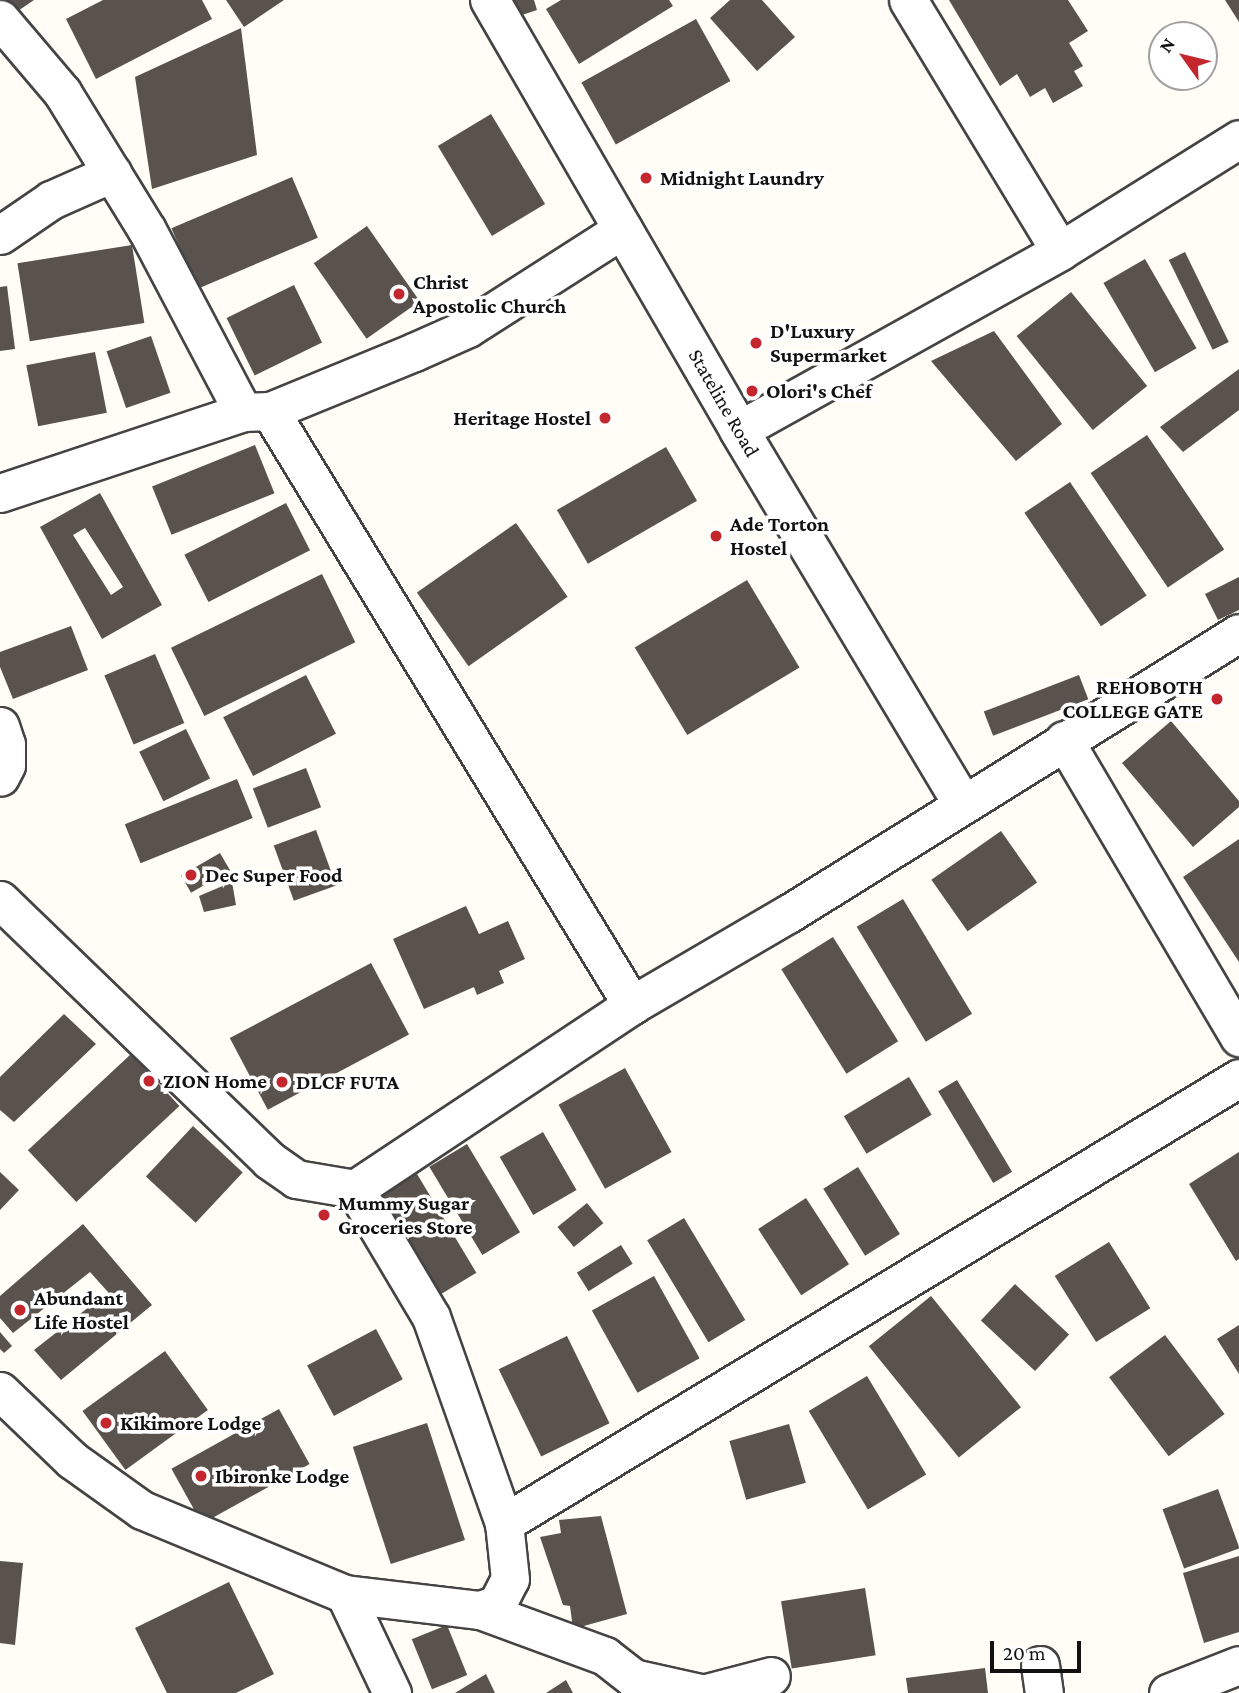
<!DOCTYPE html>
<style>
body{margin:0}
#map{position:relative;width:1239px;height:1693px;overflow:hidden;background:#fffdf5;font-family:"Crimson Pro",serif}
div>[style]{position:absolute}
.building>*{inset:0;background:#5a524d;transform-origin:0 0}
.roads{filter:drop-shadow(2px 0 #444) drop-shadow(-2px 0 #444) drop-shadow(0 2px #444) drop-shadow(0 -2px #444)}
.minor>*{height:37px;margin:-18.5px;padding:0 18.5px;transform-origin:18.5px;border-radius:18.5px;background:#fff}
.tertiary>*{height:38px;margin:-19px;padding:0 19px;transform-origin:19px;border-radius:19px;background:#fff}
.dots>*{width:19px;height:19px;translate:-50% -50%;box-sizing:border-box;border:4px solid #fff;border-radius:50%}
span{translate:-50% -50%;white-space:nowrap;text-align:center;line-height:1.15;-webkit-text-stroke:7px #fff;paint-order:stroke}
.poi-label{font-size:21px;color:#111;font-weight:700}
.left{translate:0 -50%;text-align:left}
.right{translate:-100% -50%;text-align:right}
.street-label{font-size:21px;color:#111}
.north{position:absolute;left:1148px;top:21px;width:70px;height:70px;box-sizing:border-box;background:#fff;border:2px solid #a0a0a0;border-radius:50%;rotate:304deg;font-size:19px;font-weight:700;line-height:28px;text-align:center;color:#111}
.north::after{content:'';display:block;margin:auto;width:24px;height:32px;background:#c4262e;clip-path:polygon(50% 0,100% 100%,50% 72%,0 100%)}
.scale{position:absolute;left:990px;top:1641px;width:91px;height:32px;box-sizing:border-box;border:4px solid #111;border-top:0;padding-left:9px;font-size:21px;line-height:24px;white-space:nowrap;color:#111;-webkit-text-stroke:5px #fff;paint-order:stroke}
</style>
<div id="map">
<div class="building">
<div style="clip-path:polygon(3px 0,34px 0,12px 15px)"></div>
<div style="clip-path:polygon(103px 0,202px 0,212px 19px,96px 79px,66px 19px)"></div>
<div style="clip-path:polygon(226px 0,284px 0,244px 27px)"></div>
<div style="clip-path:polygon(511px 0,534px 0,537px 10px,516px 17px)"></div>
<div style="clip-path:polygon(561px 0,669px 0,673px 6px,579px 64px,546px 9px)"></div>
<div style="clip-path:polygon(730px 0,762px 0,795px 37px,757px 71px,710px 18px)"></div>
<div style="clip-path:polygon(949px 0,1068px 0,1088px 31px,1069px 43px,1083px 66px,1074px 71px,1083px 86px,1053px 103px,1045px 88px,1030px 97px,1017px 74px,1000px 86px)"></div>
<div style="clip-path:polygon(1225px 0,1239px 0,1239px 22px)"></div>
<div style="left:696px;top:19px;width:71px;height:131px;rotate:61deg"></div>
<div style="clip-path:polygon(241px 28px,257px 155px,152px 189px,135px 77px)"></div>
<div style="left:491px;top:114px;width:105px;height:62px;rotate:59deg"></div>
<div style="left:292px;top:177px;width:66px;height:131px;rotate:67deg"></div>
<div style="left:367px;top:226px;width:92px;height:65px;rotate:55deg"></div>
<div style="left:132px;top:245px;width:79px;height:116px;rotate:81deg"></div>
<div style="left:1185px;top:252px;width:100px;height:18px;rotate:64deg"></div>
<div style="left:1145px;top:259px;width:103px;height:48px;rotate:60deg"></div>
<div style="left:294px;top:285px;width:64px;height:75px;rotate:64deg"></div>
<div style="clip-path:polygon(7px 286px,15px 349px,0 351px,0 287px)"></div>
<div style="left:1071px;top:292px;width:121px;height:70px;rotate:51deg"></div>
<div style="clip-path:polygon(994px 331px,1062px 424px,1016px 461px,931px 361px)"></div>
<div style="left:151px;top:336px;width:60px;height:47px;rotate:71deg"></div>
<div style="left:95px;top:352px;width:62px;height:70px;rotate:79deg"></div>
<div style="clip-path:polygon(1239px 369px,1239px 410px,1183px 452px,1160px 427px)"></div>
<div style="left:1147px;top:435px;width:138px;height:68px;rotate:56deg"></div>
<div style="left:255px;top:445px;width:52px;height:111px;rotate:68deg"></div>
<div style="left:666px;top:447px;width:62px;height:126px;rotate:60deg"></div>
<div style="left:1070px;top:482px;width:137px;height:55px;rotate:56deg"></div>
<div style="clip-path:polygon(evenodd,100px 493px,162px 605px,102px 639px,40px 527px,100px 493px,85px 528px,123px 587px,111px 595px,73px 535px,85px 528px)"></div>
<div style="left:286px;top:503px;width:53px;height:114px;rotate:63deg"></div>
<div style="left:516px;top:523px;width:90px;height:121px;rotate:55deg"></div>
<div style="left:322px;top:574px;width:76px;height:168px;rotate:64deg"></div>
<div style="clip-path:polygon(1239px 577px,1239px 610px,1218px 620px,1205px 594px)"></div>
<div style="left:747px;top:580px;width:102px;height:131px;rotate:59deg"></div>
<div style="clip-path:polygon(71px 626px,88px 670px,13px 699px,0 667px,0 652px)"></div>
<div style="left:155px;top:654px;width:75px;height:55px;rotate:67deg"></div>
<div style="left:306px;top:675px;width:66px;height:93px;rotate:63deg"></div>
<div style="left:1079px;top:675px;width:26px;height:102px;rotate:69deg"></div>
<div style="clip-path:polygon(1171px 721px,1239px 801px,1239px 807px,1193px 847px,1122px 763px)"></div>
<div style="left:186px;top:729px;width:55px;height:52px;rotate:64deg"></div>
<div style="left:306px;top:768px;width:42px;height:57px;rotate:69deg"></div>
<div style="left:237px;top:779px;width:42px;height:121px;rotate:68deg"></div>
<div style="left:316px;top:830px;width:59px;height:45px;rotate:70deg"></div>
<div style="left:1001px;top:831px;width:63px;height:85px;rotate:55deg"></div>
<div style="clip-path:polygon(1239px 839px,1239px 962px,1183px 877px)"></div>
<div style="left:220px;top:853px;width:20px;height:45px;rotate:60deg"></div>
<div style="clip-path:polygon(232px 882px,236px 905px,204px 912px,199px 896px)"></div>
<div style="left:903px;top:899px;width:134px;height:54px;rotate:59deg"></div>
<div style="clip-path:polygon(466px 906px,479px 934px,508px 921px,525px 959px,499px 971px,504px 983px,477px 995px,474px 987px,424px 1009px,393px 939px)"></div>
<div style="left:833px;top:937px;width:123px;height:61px;rotate:58deg"></div>
<div style="left:371px;top:963px;width:81px;height:160px;rotate:62deg"></div>
<div style="clip-path:polygon(64px 1014px,96px 1044px,14px 1122px,0 1110px,0 1077px)"></div>
<div style="left:131px;top:1054px;width:71px;height:141px;rotate:47deg"></div>
<div style="left:625px;top:1068px;width:96px;height:76px;rotate:61deg"></div>
<div style="left:909px;top:1077px;width:44px;height:76px;rotate:59deg"></div>
<div style="left:957px;top:1080px;width:107px;height:22px;rotate:59deg"></div>
<div style="left:193px;top:1126px;width:68px;height:69px;rotate:43deg"></div>
<div style="left:543px;top:1132px;width:67px;height:50px;rotate:60deg"></div>
<div style="left:467px;top:1144px;width:103px;height:44px;rotate:59deg"></div>
<div style="clip-path:polygon(1239px 1152px,1239px 1259px,1236px 1261px,1189px 1184px)"></div>
<div style="left:411px;top:1164px;width:127px;height:44px;rotate:59deg"></div>
<div style="left:858px;top:1167px;width:79px;height:41px;rotate:58deg"></div>
<div style="clip-path:polygon(0 1172px,19px 1190px,0 1210px)"></div>
<div style="left:806px;top:1198px;width:79px;height:57px;rotate:57deg"></div>
<div style="left:587px;top:1203px;width:26px;height:38px;rotate:51deg"></div>
<div style="left:684px;top:1218px;width:119px;height:43px;rotate:59deg"></div>
<div style="clip-path:polygon(83px 1224px,152px 1305px,61px 1380px,34px 1350px,108px 1292px,90px 1272px,13px 1333px,0 1318px,0 1296px)"></div>
<div style="left:1109px;top:1242px;width:78px;height:64px;rotate:58deg"></div>
<div style="left:621px;top:1245px;width:22px;height:52px;rotate:58deg"></div>
<div style="left:654px;top:1276px;width:94px;height:71px;rotate:61deg"></div>
<div style="left:1015px;top:1284px;width:74px;height:50px;rotate:43deg"></div>
<div style="left:931px;top:1296px;width:143px;height:80px;rotate:51deg"></div>
<div style="clip-path:polygon(1239px 1325px,1239px 1374px,1217px 1339px)"></div>
<div style="left:376px;top:1329px;width:57px;height:78px;rotate:62deg"></div>
<div style="clip-path:polygon(0 1332px,12px 1346px,4px 1353px,0 1349px)"></div>
<div style="left:1165px;top:1335px;width:99px;height:70px;rotate:53deg"></div>
<div style="left:567px;top:1336px;width:97px;height:76px;rotate:64deg"></div>
<div style="left:165px;top:1351px;width:73px;height:102px;rotate:54deg"></div>
<div style="left:867px;top:1376px;width:115px;height:68px;rotate:59deg"></div>
<div style="left:279px;top:1409px;width:63px;height:123px;rotate:61deg"></div>
<div style="left:427px;top:1423px;width:123px;height:78px;rotate:72deg"></div>
<div style="left:789px;top:1424px;width:61px;height:62px;rotate:74deg"></div>
<div style="left:1218px;top:1489px;width:63px;height:59px;rotate:70deg"></div>
<div style="clip-path:polygon(601px 1516px,627px 1614px,573px 1629px,570px 1606px,563px 1605px,540px 1537px,561px 1533px,559px 1520px)"></div>
<div style="clip-path:polygon(1239px 1556px,1239px 1632px,1204px 1643px,1183px 1573px)"></div>
<div style="clip-path:polygon(0 1561px,23px 1563px,15px 1645px,0 1643px)"></div>
<div style="clip-path:polygon(229px 1582px,274px 1674px,236px 1693px,167px 1693px,135px 1628px)"></div>
<div style="left:865px;top:1588px;width:68px;height:85px;rotate:81deg"></div>
<div style="left:447px;top:1625px;width:54px;height:38px;rotate:68deg"></div>
<div style="clip-path:polygon(985px 1668px,988px 1693px,908px 1693px,906px 1678px)"></div>
<div style="clip-path:polygon(486px 1674px,495px 1693px,455px 1693px)"></div>
<div style="clip-path:polygon(566px 1680px,573px 1693px,546px 1693px)"></div>
</div>
<div class="roads">
<div class="minor">
<div style="left:908px;top:0;width:293px;rotate:58.8deg"></div>
<div style="left:0;top:19px;width:96px;rotate:49.7deg"></div>
<div style="left:62px;top:92px;width:162px;rotate:58.4deg"></div>
<div style="left:147px;top:230px;width:206px;rotate:62.2deg"></div>
<div style="left:0;top:235px;width:62px;rotate:-34.5deg"></div>
<div style="left:51px;top:200px;width:67px;rotate:-23.9deg"></div>
<div style="left:270px;top:411px;width:696px;rotate:58.64deg"></div>
<div style="left:739px;top:430px;width:368px;rotate:-29.1deg"></div>
<div style="left:1060px;top:251px;width:211px;rotate:-32deg"></div>
<div style="left:0;top:493px;width:256px;rotate:-18.4deg"></div>
<div style="left:243px;top:412px;width:27px;rotate:-2deg"></div>
<div style="left:270px;top:411px;width:156px;rotate:-22.3deg"></div>
<div style="left:414px;top:352px;width:59px;rotate:-24deg"></div>
<div style="left:468px;top:328px;width:184px;rotate:-32.6deg"></div>
<div style="left:0;top:726px;width:19px;rotate:72deg"></div>
<div style="left:6px;top:744px;width:21px;rotate:90deg"></div>
<div style="left:6px;top:765px;width:13px;rotate:117deg"></div>
<div style="left:1064px;top:740px;width:345px;rotate:59.5deg"></div>
<div style="left:0;top:900px;width:374px;rotate:44deg"></div>
<div style="left:269px;top:1160px;width:33px;rotate:35deg"></div>
<div style="left:296px;top:1179px;width:60px;rotate:9.6deg"></div>
<div style="left:355px;top:1189px;width:333px;rotate:-33.6deg"></div>
<div style="left:632px;top:1005px;width:181px;rotate:-30.3deg"></div>
<div style="left:788px;top:914px;width:531px;rotate:-31.93deg"></div>
<div style="left:0;top:1391px;width:100px;rotate:43.8deg"></div>
<div style="left:72px;top:1460px;width:86px;rotate:35.5deg"></div>
<div style="left:142px;top:1510px;width:220px;rotate:22.5deg"></div>
<div style="left:345px;top:1594px;width:110px;rotate:64.6deg"></div>
<div style="left:504px;top:1523px;width:859px;rotate:-31.19deg"></div>
<div style="left:345px;top:1594px;width:136px;rotate:6.8deg"></div>
<div style="left:480px;top:1610px;width:18px;rotate:-19deg"></div>
<div style="left:497px;top:1604px;width:28px;rotate:-63deg"></div>
<div style="left:510px;top:1579px;width:56px;rotate:-96.1deg"></div>
<div style="left:504px;top:1523px;width:219px;rotate:-109.5deg"></div>
<div style="left:431px;top:1317px;width:149px;rotate:-120.7deg"></div>
<div style="left:480px;top:1610px;width:133px;rotate:20.2deg"></div>
<div style="left:605px;top:1656px;width:36px;rotate:38deg"></div>
<div style="left:633px;top:1678px;width:69px;rotate:12.6deg"></div>
<div style="left:1040px;top:1665px;width:28px;rotate:82deg"></div>
<div style="left:707px;top:1693px;width:66px;rotate:-14.9deg"></div>
<div style="left:1168px;top:1693px;width:76px;rotate:-21.5deg"></div>
</div>
<div class="tertiary">
<div style="left:490px;top:0;width:497px;rotate:59.9deg"></div>
<div style="left:739px;top:430px;width:436px;rotate:59.1deg"></div>
</div>
</div>
<div class="dots">
<div style="left:646px;top:178px;background:#c4262e"></div>
<div style="left:399px;top:294px;background:#c4262e"></div>
<div style="left:756px;top:343px;background:#c4262e"></div>
<div style="left:752px;top:391px;background:#c4262e"></div>
<div style="left:605px;top:418px;background:#c4262e"></div>
<div style="left:716px;top:536px;background:#c4262e"></div>
<div style="left:1217px;top:699px;background:#c4262e"></div>
<div style="left:191px;top:875px;background:#c4262e"></div>
<div style="left:149px;top:1081px;background:#c4262e"></div>
<div style="left:282px;top:1082px;background:#c4262e"></div>
<div style="left:324px;top:1215px;background:#c4262e"></div>
<div style="left:20px;top:1310px;background:#c4262e"></div>
<div style="left:106px;top:1423px;background:#c4262e"></div>
<div style="left:201px;top:1476px;background:#c4262e"></div>
</div>
<div class="poi-label">
<span class="left" style="left:660px;top:178px">Midnight Laundry</span>
<span class="left" style="left:413px;top:294px">Christ<br>Apostolic Church</span>
<span class="left" style="left:770px;top:343px">D'Luxury<br>Supermarket</span>
<span class="left" style="left:766px;top:391px">Olori's Chef</span>
<span class="right" style="left:591px;top:418px">Heritage Hostel</span>
<span class="left" style="left:730px;top:536px">Ade Torton<br>Hostel</span>
<span class="right" style="left:1203px;top:699px">REHOBOTH<br>COLLEGE GATE</span>
<span class="left" style="left:205px;top:875px">Dec Super Food</span>
<span class="left" style="left:163px;top:1081px">ZION Home</span>
<span class="left" style="left:296px;top:1082px">DLCF FUTA</span>
<span class="left" style="left:338px;top:1215px">Mummy Sugar<br>Groceries Store</span>
<span class="left" style="left:34px;top:1310px">Abundant<br>Life Hostel</span>
<span class="left" style="left:120px;top:1423px">Kikimore Lodge</span>
<span class="left" style="left:215px;top:1476px">Ibironke Lodge</span>
</div>
<div class="street-label">
<span style="left:724px;top:403px;rotate:60deg">Stateline Road</span>
</div>
<div class="north">N</div>
<div class="scale">20 m</div>
</div>
